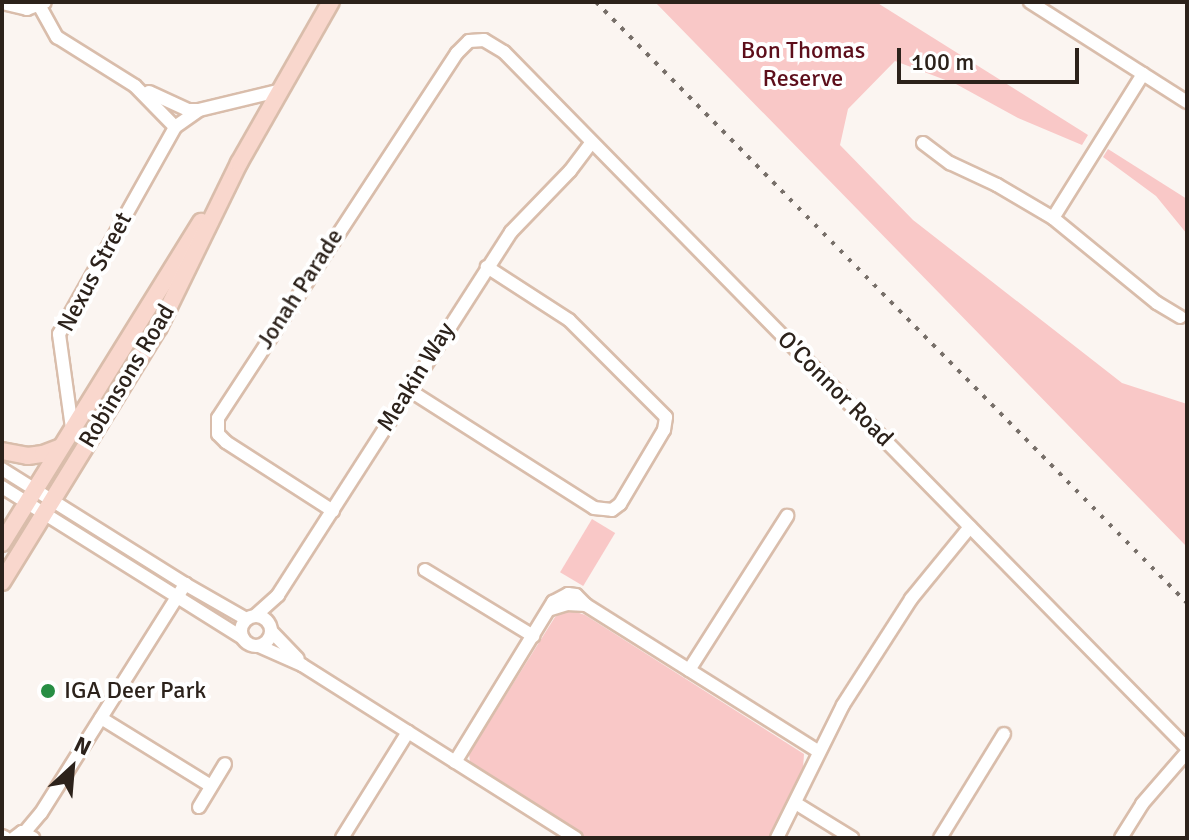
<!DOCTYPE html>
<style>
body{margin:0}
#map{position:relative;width:1189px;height:840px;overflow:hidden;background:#fbf5f1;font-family:Signika,sans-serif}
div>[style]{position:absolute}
.green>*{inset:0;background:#f9c8c7;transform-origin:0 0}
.roads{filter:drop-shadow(2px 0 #d9bdab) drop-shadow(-2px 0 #d9bdab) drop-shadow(0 2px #d9bdab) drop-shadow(0 -2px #d9bdab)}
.minor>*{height:12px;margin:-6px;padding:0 6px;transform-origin:6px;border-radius:6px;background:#fff}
.minor>.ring{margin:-6px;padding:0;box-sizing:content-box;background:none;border:12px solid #fff;border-radius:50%}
.major>*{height:16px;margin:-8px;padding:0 8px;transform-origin:8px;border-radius:8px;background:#f9d7cd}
.rail>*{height:4px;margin-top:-2px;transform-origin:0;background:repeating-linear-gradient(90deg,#776f69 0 4px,transparent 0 12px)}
.dots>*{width:22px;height:22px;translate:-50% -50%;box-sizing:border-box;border:4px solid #fff;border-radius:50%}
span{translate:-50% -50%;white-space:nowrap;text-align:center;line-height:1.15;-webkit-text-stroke:8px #fff;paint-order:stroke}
.park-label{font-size:24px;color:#5d0e1a}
.street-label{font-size:24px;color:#2c221b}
.poi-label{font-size:24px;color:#2c221b}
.left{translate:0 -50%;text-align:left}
.frame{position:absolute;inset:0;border:4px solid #2c221b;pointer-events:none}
.north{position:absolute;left:32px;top:728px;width:80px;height:80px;-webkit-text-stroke:6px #fff;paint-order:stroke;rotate:26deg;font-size:22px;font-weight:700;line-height:32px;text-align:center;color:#2c221b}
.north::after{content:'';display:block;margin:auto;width:28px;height:36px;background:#2c221b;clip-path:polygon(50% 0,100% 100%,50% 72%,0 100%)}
.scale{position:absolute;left:897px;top:48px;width:182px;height:36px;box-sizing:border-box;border:4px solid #2c221b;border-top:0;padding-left:10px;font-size:24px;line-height:28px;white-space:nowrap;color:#2c221b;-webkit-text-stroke:6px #fff;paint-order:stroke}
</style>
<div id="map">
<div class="green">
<div style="clip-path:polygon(655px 2px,876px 2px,1088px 135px,1082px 145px,1018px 118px,956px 84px,895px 61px,848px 109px,840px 145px,913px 220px,1122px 383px,1187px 404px,1187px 547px)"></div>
<div style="clip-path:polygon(1108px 149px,1187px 199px,1187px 234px,1156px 196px,1103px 157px)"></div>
<div style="left:592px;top:519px;width:27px;height:62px;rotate:31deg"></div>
<div style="clip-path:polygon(568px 609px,585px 615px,804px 754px,803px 769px,770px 838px,587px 838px,470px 762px,469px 754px,555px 617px)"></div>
</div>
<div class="roads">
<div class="minor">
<div style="left:1030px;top:2px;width:186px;rotate:32.5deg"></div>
<div style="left:2px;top:3px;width:26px;rotate:13deg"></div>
<div style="left:27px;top:9px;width:19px;rotate:-21deg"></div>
<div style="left:39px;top:5px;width:37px;rotate:61deg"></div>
<div style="left:57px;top:37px;width:92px;rotate:32.1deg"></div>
<div style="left:135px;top:86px;width:57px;rotate:45.7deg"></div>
<div style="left:149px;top:92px;width:43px;rotate:24.8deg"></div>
<div style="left:188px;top:110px;width:10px"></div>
<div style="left:923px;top:143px;width:34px;rotate:37deg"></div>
<div style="left:950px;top:163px;width:52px;rotate:25.1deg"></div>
<div style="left:997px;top:185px;width:65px;rotate:30.5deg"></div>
<div style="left:1053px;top:218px;width:134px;rotate:39.3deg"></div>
<div style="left:1157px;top:303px;width:27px;rotate:31deg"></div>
<div style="left:1053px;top:218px;width:170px;rotate:-58deg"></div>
<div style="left:409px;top:390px;width:219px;rotate:32.5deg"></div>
<div style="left:594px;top:508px;width:18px;rotate:6deg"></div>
<div style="left:612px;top:510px;width:10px;rotate:-37deg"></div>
<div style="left:620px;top:504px;width:86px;rotate:-59.3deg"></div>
<div style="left:664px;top:430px;width:13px;rotate:-81deg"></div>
<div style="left:666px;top:417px;width:137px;rotate:-135deg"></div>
<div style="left:569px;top:320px;width:98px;rotate:-147.1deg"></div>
<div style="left:72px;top:428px;width:95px;rotate:-97.9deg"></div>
<div style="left:59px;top:334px;width:237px;rotate:-60.7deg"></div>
<div style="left:175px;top:127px;width:29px;rotate:-35deg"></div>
<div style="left:199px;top:110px;width:81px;rotate:-13.5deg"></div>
<div style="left:2px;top:469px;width:216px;rotate:32.1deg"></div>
<div style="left:185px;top:584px;width:70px;rotate:29.8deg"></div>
<div style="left:2px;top:487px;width:284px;rotate:32.1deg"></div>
<div style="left:333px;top:511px;width:127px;rotate:-147.2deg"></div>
<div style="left:226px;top:442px;width:11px;rotate:-135deg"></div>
<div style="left:218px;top:434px;width:16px;rotate:-90deg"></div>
<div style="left:218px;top:418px;width:436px;rotate:-56.8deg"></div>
<div style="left:457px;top:53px;width:17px;rotate:-45deg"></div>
<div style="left:469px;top:41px;width:15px;rotate:-4deg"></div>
<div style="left:484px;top:40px;width:23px;rotate:31deg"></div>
<div style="left:504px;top:52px;width:975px;rotate:45.54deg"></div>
<div style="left:425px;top:570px;width:127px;rotate:31.4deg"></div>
<div style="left:551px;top:609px;width:17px;rotate:-17deg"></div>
<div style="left:567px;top:604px;width:19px;rotate:3deg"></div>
<div style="left:256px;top:615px;width:30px;rotate:-42deg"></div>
<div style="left:278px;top:595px;width:431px;rotate:-57.3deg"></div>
<div style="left:511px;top:232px;width:85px;rotate:-46deg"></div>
<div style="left:570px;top:171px;width:36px;rotate:-53deg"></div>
<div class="ring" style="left:241px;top:616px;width:18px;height:18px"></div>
<div style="left:272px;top:632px;width:37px;rotate:46deg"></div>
<div style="left:259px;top:646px;width:47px;rotate:23.8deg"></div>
<div style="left:302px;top:665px;width:324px;rotate:32.3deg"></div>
<div style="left:689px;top:670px;width:183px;rotate:-57.5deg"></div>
<div style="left:101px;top:718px;width:129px;rotate:31.7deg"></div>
<div style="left:455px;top:762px;width:188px;rotate:-58.5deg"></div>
<div style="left:553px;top:602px;width:17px;rotate:-28deg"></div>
<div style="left:568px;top:594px;width:8px;rotate:7deg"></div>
<div style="left:576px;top:595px;width:14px;rotate:45deg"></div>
<div style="left:586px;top:605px;width:274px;rotate:32.2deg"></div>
<div style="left:797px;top:804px;width:65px;rotate:31.7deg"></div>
<div style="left:199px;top:807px;width:50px;rotate:-58.8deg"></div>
<div style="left:24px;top:833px;width:26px;rotate:-50deg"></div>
<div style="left:41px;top:813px;width:271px;rotate:-57.8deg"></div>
<div style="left:2px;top:836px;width:4px;rotate:27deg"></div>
<div style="left:14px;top:838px;width:10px;rotate:-37deg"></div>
<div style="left:22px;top:832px;width:13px;rotate:29deg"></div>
<div style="left:342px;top:838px;width:125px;rotate:-58.1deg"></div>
<div style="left:777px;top:838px;width:148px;rotate:-63.6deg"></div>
<div style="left:843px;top:705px;width:126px;rotate:-57.3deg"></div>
<div style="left:911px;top:599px;width:93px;rotate:-50.7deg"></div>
<div style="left:940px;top:838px;width:122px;rotate:-58.4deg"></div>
<div style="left:1121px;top:838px;width:40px;rotate:-58deg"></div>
<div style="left:1142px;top:804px;width:69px;rotate:-49.1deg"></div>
</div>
<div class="major">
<div style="left:2px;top:451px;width:26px;rotate:11deg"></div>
<div style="left:28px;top:456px;width:15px;rotate:-8deg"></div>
<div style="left:43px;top:454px;width:19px;rotate:-21deg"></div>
<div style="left:2px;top:543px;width:378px;rotate:-58.2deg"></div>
<div style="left:2px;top:582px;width:299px;rotate:-58.4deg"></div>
<div style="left:159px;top:327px;width:182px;rotate:-64deg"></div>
<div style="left:239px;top:163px;width:185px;rotate:-60.3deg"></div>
</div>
</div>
<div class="rail">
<div style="left:596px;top:2px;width:843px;rotate:45.48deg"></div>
</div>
<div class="dots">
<div style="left:48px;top:691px;background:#278e44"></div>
</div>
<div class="park-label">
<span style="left:803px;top:65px">Bon Thomas<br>Reserve</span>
</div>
<div class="street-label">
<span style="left:95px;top:272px;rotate:-62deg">Nexus Street</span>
<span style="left:300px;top:289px;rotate:-57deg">Jonah Parade</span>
<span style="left:127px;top:376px;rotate:-59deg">Robinsons Road</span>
<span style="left:416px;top:377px;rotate:-58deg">Meakin Way</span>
<span style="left:835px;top:389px;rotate:45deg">O'Connor Road</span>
</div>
<div class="poi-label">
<span class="left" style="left:64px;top:691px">IGA Deer Park</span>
</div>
<div class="frame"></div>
<div class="north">N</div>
<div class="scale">100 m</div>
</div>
